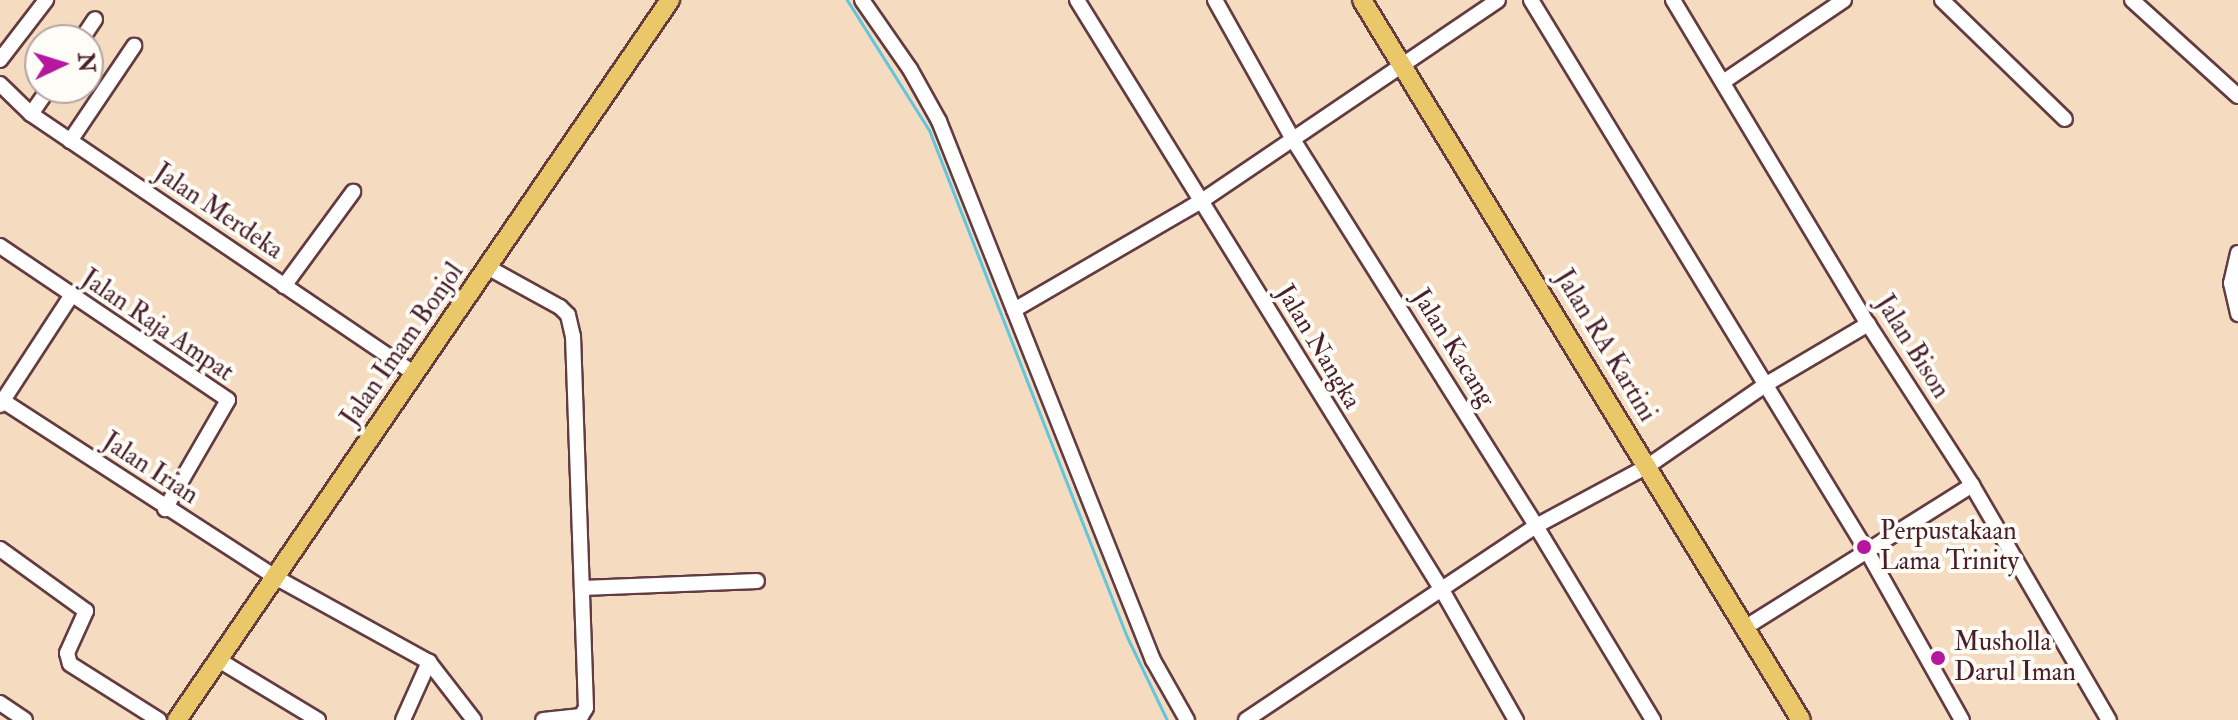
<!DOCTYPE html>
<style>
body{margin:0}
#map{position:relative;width:2238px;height:720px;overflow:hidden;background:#f5dcc0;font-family:"IM FELL Double Pica",serif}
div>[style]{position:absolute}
.stream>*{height:3px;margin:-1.5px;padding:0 1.5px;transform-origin:1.5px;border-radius:1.5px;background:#60c5dd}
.roads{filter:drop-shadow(2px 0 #643b41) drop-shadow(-2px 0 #643b41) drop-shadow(0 2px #643b41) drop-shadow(0 -2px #643b41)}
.minor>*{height:14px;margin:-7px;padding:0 7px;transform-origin:7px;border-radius:7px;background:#fff}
.major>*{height:18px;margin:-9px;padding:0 9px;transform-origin:9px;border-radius:9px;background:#eac769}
.dots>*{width:22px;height:22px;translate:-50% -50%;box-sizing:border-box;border:4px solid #fdfcf7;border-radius:50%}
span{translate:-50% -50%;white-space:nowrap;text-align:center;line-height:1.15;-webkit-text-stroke:8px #fdfcf7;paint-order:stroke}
.street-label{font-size:26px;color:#4a1f2b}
.poi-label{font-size:26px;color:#4a1f2b}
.left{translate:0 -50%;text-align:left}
.north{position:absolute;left:24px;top:24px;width:80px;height:80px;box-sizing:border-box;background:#fdfcf7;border:2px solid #b5a4a5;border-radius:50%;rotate:86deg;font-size:22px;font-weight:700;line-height:32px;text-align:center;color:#4a1f2b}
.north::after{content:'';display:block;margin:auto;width:28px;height:36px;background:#b5179e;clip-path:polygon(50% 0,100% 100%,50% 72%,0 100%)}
</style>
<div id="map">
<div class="stream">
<div style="left:847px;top:0;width:154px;rotate:57.8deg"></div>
<div style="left:929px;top:130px;width:544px;rotate:68.67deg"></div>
<div style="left:1127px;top:637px;width:92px;rotate:64.3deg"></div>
</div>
<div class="roads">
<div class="minor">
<div style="left:862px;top:0;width:84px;rotate:55.2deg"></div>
<div style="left:910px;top:69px;width:60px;rotate:60.9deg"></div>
<div style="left:939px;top:121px;width:580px;rotate:68.35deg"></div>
<div style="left:1153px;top:660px;width:69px;rotate:60.5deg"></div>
<div style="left:1077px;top:0;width:694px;rotate:58.26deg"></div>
<div style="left:1442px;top:590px;width:150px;rotate:60.4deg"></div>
<div style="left:1215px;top:0;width:158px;rotate:60.8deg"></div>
<div style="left:1292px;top:138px;width:458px;rotate:57.8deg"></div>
<div style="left:1536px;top:526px;width:227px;rotate:58.9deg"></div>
<div style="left:1531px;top:0;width:645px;rotate:58.63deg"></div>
<div style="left:1867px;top:551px;width:194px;rotate:60.7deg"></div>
<div style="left:1673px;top:0;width:378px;rotate:59deg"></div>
<div style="left:1868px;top:324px;width:192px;rotate:57.1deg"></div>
<div style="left:1972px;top:485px;width:272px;rotate:59.8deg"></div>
<div style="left:1942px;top:0;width:171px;rotate:44.1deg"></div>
<div style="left:2132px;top:0;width:143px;rotate:42.2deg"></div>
<div style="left:81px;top:40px;width:25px;rotate:-56deg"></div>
<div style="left:0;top:60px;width:76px;rotate:-52.5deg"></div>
<div style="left:1723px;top:82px;width:146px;rotate:-34.1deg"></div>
<div style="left:0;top:84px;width:43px;rotate:44.1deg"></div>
<div style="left:31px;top:114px;width:462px;rotate:34.1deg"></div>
<div style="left:31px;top:114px;width:32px;rotate:-55deg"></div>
<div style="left:70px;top:141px;width:115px;rotate:-56deg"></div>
<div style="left:0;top:246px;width:275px;rotate:34deg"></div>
<div style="left:228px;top:400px;width:126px;rotate:120deg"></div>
<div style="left:2238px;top:253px;width:31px;rotate:103deg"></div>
<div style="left:2231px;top:283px;width:32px;rotate:77deg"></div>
<div style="left:489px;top:268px;width:81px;rotate:28.8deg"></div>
<div style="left:560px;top:307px;width:11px;rotate:45deg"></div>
<div style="left:568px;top:315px;width:22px;rotate:77deg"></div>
<div style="left:573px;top:336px;width:372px;rotate:88deg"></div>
<div style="left:586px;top:708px;width:9px;rotate:122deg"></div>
<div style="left:581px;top:716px;width:38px;rotate:174deg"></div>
<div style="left:284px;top:286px;width:117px;rotate:-53.7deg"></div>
<div style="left:1014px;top:310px;width:219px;rotate:-30.2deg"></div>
<div style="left:1203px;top:200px;width:356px;rotate:-34.1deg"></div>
<div style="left:0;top:399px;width:328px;rotate:32.9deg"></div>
<div style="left:275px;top:577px;width:176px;rotate:28.9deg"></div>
<div style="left:429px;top:662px;width:73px;rotate:52.2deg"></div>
<div style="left:0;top:405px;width:130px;rotate:-56.9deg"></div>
<div style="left:0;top:549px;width:106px;rotate:35.8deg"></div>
<div style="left:86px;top:611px;width:46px;rotate:114.3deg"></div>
<div style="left:67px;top:653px;width:11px;rotate:75deg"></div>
<div style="left:70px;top:664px;width:105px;rotate:32.2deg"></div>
<div style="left:583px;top:588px;width:174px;rotate:-2.3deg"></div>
<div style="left:1746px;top:627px;width:267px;rotate:-32.1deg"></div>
<div style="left:217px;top:659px;width:118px;rotate:31.1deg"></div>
<div style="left:0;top:703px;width:30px;rotate:34deg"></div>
<div style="left:403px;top:720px;width:64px;rotate:-65.9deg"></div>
<div style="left:1246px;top:720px;width:349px;rotate:-33.8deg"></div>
<div style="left:1536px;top:526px;width:127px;rotate:-28.2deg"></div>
<div style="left:1648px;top:466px;width:142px;rotate:-34.7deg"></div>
<div style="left:1765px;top:385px;width:120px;rotate:-30.6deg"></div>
</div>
<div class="major">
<div style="left:1362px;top:0;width:843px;rotate:58.63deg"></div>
<div style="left:177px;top:720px;width:873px;rotate:-55.6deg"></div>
</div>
</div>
<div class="dots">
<div style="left:1864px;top:547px;background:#b5179e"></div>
<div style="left:1938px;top:658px;background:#b5179e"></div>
</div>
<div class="street-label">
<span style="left:218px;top:212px;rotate:34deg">Jalan Merdeka</span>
<span style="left:157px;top:326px;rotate:34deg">Jalan Raja Ampat</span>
<span style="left:403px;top:345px;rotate:-55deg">Jalan Imam Bonjol</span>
<span style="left:1605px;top:346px;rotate:59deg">Jalan RA Kartini</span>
<span style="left:1318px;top:347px;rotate:59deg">Jalan Nangka</span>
<span style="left:1912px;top:347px;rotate:58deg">Jalan Bison</span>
<span style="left:1453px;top:348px;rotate:58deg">Jalan Kacang</span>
<span style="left:150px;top:469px;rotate:33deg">Jalan Irian</span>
</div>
<div class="poi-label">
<span class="left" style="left:1880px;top:547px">Perpustakaan<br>Lama Trinity</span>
<span class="left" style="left:1954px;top:658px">Musholla<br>Darul Iman</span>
</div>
<div class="north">N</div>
</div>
